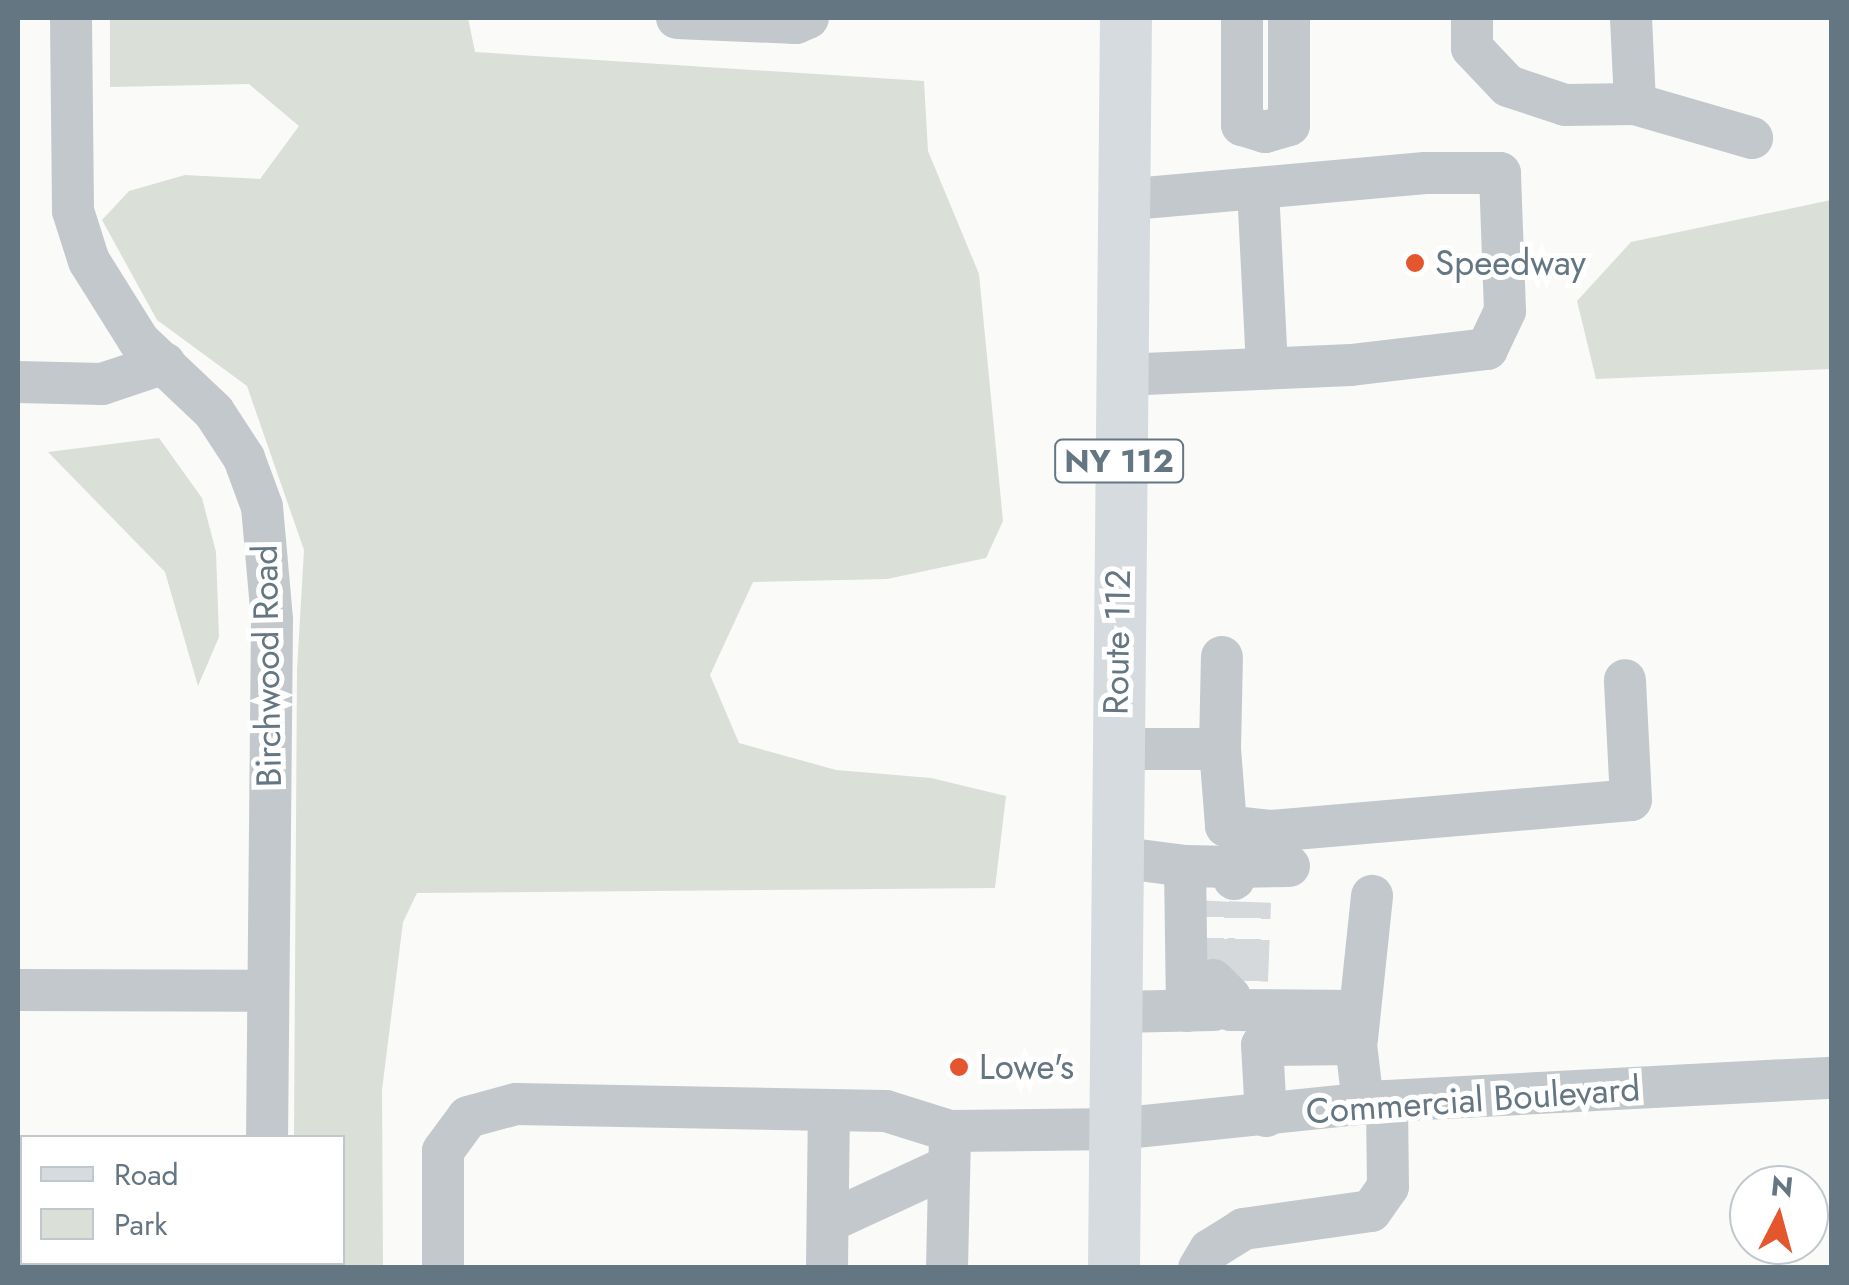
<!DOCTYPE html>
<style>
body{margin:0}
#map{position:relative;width:1849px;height:1285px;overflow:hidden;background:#fafaf8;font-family:Jost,sans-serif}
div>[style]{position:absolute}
.green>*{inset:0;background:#dadfd7}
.minor-tunnel>*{height:42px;margin-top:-21px;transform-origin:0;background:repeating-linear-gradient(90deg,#d5d9db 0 42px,transparent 0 63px)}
.minor>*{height:42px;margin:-21px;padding:0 21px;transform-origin:21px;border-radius:21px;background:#c3c8cc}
.major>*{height:52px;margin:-26px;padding:0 26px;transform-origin:26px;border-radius:26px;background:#d6dbdf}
.dots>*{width:28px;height:28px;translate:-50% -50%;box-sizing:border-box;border:5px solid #fff;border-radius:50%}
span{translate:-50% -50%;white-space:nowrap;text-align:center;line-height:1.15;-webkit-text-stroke:10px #fff;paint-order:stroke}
.shield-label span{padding:2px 8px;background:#fff;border:2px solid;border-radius:8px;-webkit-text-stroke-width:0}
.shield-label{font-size:32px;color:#657683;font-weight:700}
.poi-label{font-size:35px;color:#657683}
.left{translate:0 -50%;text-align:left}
.street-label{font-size:35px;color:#657683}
.frame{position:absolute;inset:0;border:20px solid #657683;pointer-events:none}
.legend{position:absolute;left:20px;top:1135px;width:325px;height:130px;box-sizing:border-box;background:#fff;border:2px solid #c1c8cd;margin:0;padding:12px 18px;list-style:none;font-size:30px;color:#657683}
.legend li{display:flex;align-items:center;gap:20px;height:50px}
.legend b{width:50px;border:2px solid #c1c8cd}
.north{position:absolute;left:1729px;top:1165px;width:100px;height:100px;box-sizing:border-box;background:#fff;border:2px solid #c1c8cd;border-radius:50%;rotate:6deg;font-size:28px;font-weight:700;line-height:40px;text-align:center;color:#657683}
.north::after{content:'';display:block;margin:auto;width:35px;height:45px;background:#e4572e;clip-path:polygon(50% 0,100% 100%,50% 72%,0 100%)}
</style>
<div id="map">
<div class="green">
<div style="clip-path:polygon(110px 18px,468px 18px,475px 52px,924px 81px,928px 151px,979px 274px,1003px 521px,986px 558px,887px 579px,753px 582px,710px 675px,739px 743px,836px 770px,931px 778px,1006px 796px,995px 888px,417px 893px,403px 922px,382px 1090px,383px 1267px,293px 1267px,342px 1262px,342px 1138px,294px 1137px,297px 670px,304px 550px,247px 386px,157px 320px,102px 220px,129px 191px,185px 175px,260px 179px,299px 126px,249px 84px,110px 87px)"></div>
<div style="clip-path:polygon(1831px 200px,1831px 369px,1596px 379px,1577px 301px,1631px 242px)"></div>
<div style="clip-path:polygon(159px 438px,202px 498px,216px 552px,219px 637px,198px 686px,165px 572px,48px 452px)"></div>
</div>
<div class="minor-tunnel">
<div style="left:1213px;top:980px;width:79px;rotate:-87.1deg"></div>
<div style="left:1247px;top:981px;width:79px;rotate:-87.8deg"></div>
</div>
<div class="minor">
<div style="left:71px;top:18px;width:193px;rotate:89.4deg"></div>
<div style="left:73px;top:211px;width:52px;rotate:72.3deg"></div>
<div style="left:89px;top:261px;width:94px;rotate:58deg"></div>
<div style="left:139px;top:341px;width:103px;rotate:43.4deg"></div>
<div style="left:214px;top:412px;width:55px;rotate:56.9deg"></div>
<div style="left:244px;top:458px;width:52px;rotate:69.8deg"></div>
<div style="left:262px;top:507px;width:113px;rotate:84.9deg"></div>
<div style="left:272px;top:620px;width:518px;rotate:90.55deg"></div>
<div style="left:677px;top:18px;width:119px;rotate:2.4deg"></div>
<div style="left:796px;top:23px;width:13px;rotate:-23deg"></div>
<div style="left:1242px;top:18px;width:107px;rotate:90deg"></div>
<div style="left:1242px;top:125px;width:24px;rotate:17deg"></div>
<div style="left:1265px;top:132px;width:25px;rotate:-16deg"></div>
<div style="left:1289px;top:125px;width:107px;rotate:-90deg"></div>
<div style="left:1472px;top:18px;width:30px;rotate:90deg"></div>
<div style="left:1472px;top:48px;width:52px;rotate:46.5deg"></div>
<div style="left:1508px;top:86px;width:60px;rotate:18.4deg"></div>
<div style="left:1565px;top:105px;width:70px;rotate:-0.8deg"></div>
<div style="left:1631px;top:18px;width:86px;rotate:87.3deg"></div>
<div style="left:1635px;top:104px;width:122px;rotate:16.2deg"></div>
<div style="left:1258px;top:189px;width:178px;rotate:87.1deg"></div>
<div style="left:1121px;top:375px;width:230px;rotate:-2.5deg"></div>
<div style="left:1351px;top:365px;width:137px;rotate:-6.7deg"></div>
<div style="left:1487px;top:349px;width:42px;rotate:-64.7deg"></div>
<div style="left:1505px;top:311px;width:138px;rotate:-92.1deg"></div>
<div style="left:1500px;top:173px;width:75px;rotate:180deg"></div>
<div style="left:1425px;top:173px;width:303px;rotate:174.9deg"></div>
<div style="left:18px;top:382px;width:84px;rotate:1.4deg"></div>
<div style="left:102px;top:384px;width:66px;rotate:-18.4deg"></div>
<div style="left:1116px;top:749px;width:104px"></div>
<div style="left:1220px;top:749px;width:92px;rotate:-88.8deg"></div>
<div style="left:1220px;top:749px;width:77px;rotate:85.5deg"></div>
<div style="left:1226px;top:826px;width:45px;rotate:6.3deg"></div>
<div style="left:1271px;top:831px;width:361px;rotate:-4.9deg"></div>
<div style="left:1631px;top:800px;width:120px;rotate:-92.9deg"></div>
<div style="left:1116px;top:857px;width:70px;rotate:7.4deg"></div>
<div style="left:1185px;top:866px;width:145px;rotate:89.2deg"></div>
<div style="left:1185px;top:866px;width:49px;rotate:1.2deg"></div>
<div style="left:1234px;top:867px;width:12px;rotate:90deg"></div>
<div style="left:1234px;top:867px;width:55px;rotate:-1deg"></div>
<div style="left:1213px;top:980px;width:24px;rotate:45deg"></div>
<div style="left:1230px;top:997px;width:13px;rotate:86deg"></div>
<div style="left:1231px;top:1010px;width:127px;rotate:0.5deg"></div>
<div style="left:18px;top:990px;width:250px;rotate:0.2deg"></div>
<div style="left:1115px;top:1012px;width:99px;rotate:-1.2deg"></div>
<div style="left:1357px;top:1039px;width:144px;rotate:-84deg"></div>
<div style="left:1266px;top:1116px;width:71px;rotate:-93.2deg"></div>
<div style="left:1262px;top:1045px;width:94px;rotate:-0.6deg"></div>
<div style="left:1356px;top:1044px;width:60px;rotate:83.3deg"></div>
<div style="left:828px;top:1222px;width:133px;rotate:-24.8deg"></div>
<div style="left:267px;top:1268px;width:6px;rotate:-90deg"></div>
<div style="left:443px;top:1268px;width:117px;rotate:-90deg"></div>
<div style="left:443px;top:1151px;width:42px;rotate:-53.7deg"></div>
<div style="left:468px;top:1117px;width:50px;rotate:-15.2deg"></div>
<div style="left:516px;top:1104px;width:370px;rotate:1.1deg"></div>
<div style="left:886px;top:1111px;width:67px;rotate:17.4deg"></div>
<div style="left:950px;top:1131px;width:166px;rotate:-0.7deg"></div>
<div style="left:1116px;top:1129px;width:272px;rotate:-5.9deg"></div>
<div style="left:1387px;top:1101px;width:446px;rotate:-3deg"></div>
<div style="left:827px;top:1268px;width:158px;rotate:-89.3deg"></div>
<div style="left:947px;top:1268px;width:137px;rotate:-88.7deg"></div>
<div style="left:1199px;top:1268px;width:21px;rotate:-59deg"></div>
<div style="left:1210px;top:1250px;width:39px;rotate:-32deg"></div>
<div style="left:1243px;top:1229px;width:129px;rotate:-8deg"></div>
<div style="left:1371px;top:1211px;width:29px;rotate:-55deg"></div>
<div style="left:1388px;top:1187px;width:86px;rotate:-90.7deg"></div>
</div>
<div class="major">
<div style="left:1114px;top:1268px;width:1250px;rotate:-89.45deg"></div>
</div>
<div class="dots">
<div style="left:1415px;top:263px;background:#e4572e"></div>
<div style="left:959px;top:1067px;background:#e4572e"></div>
</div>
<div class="shield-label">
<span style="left:1119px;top:461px">NY 112</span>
</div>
<div class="poi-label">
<span class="left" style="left:1435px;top:263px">Speedway</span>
<span class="left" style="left:979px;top:1067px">Lowe's</span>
</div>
<div class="street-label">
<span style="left:1117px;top:642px;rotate:-89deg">Route 112</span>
<span style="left:267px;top:666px;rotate:-91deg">Birchwood Road</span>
<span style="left:1473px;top:1100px;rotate:-4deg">Commercial Boulevard</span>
</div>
<div class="frame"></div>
<ul class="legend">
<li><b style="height:12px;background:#d6dbdf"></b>Road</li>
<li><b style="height:28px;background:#dadfd7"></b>Park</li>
</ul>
<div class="north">N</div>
</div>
